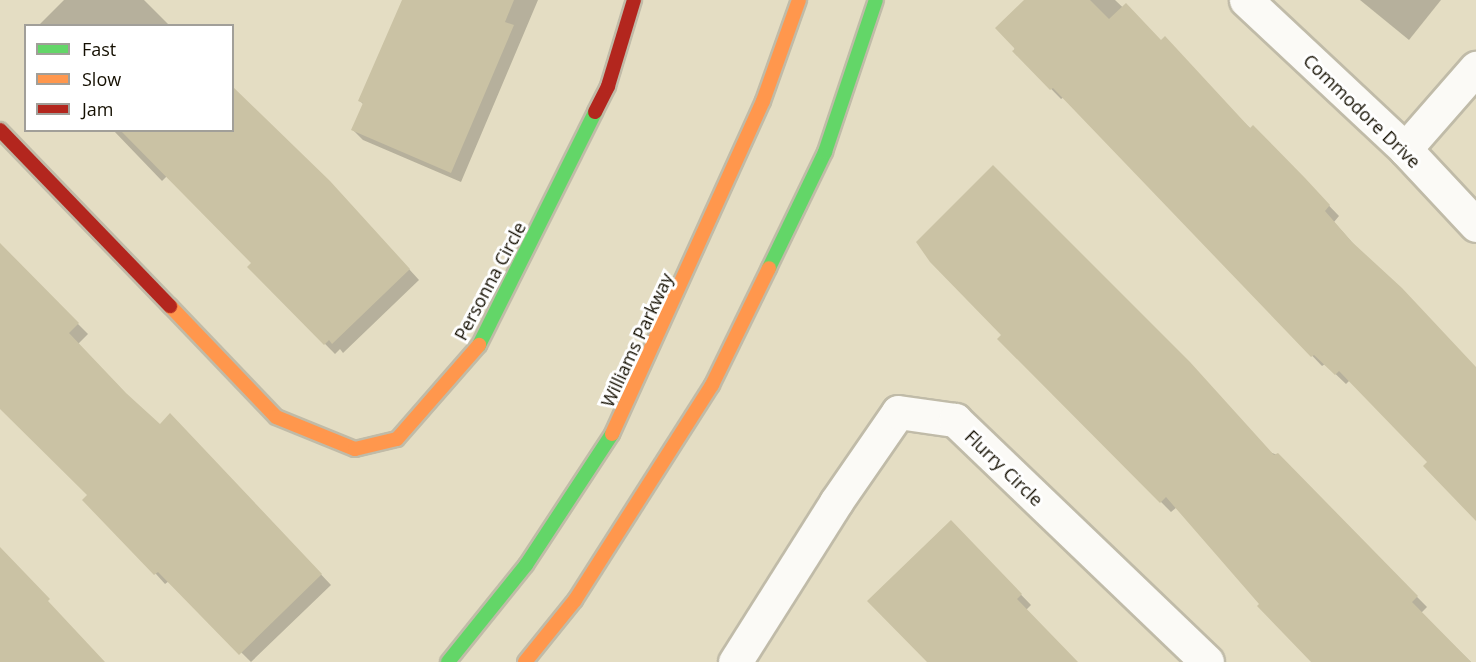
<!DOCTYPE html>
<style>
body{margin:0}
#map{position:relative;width:1476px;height:662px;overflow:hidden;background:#e4ddc3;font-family:"Open Sans",sans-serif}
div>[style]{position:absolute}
.shadow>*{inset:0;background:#0003}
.building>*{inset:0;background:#cac2a4}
.roads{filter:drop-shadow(2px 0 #c0bba8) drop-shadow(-2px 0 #c0bba8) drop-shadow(0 2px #c0bba8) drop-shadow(0 -2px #c0bba8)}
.street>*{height:33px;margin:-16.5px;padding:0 16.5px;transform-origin:16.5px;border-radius:16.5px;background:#fbfaf6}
.fast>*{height:14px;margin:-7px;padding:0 7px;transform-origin:7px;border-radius:7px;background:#63d668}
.slow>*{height:14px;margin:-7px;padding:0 7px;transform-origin:7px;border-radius:7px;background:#ff974d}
.jam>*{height:14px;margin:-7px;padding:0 7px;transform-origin:7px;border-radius:7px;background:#b3261e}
span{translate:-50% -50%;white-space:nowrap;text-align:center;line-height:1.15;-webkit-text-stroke:6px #fff;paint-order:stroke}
.street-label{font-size:18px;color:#140f01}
.legend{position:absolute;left:24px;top:24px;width:210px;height:108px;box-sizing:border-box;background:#fff;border:2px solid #a19f99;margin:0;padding:8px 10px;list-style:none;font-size:18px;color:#140f01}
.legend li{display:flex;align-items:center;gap:12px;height:30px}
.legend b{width:30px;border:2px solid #a19f99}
</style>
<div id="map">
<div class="shadow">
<div style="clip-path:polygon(64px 0,144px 0,170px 26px,38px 26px)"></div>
<div style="clip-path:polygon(413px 0,538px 0,461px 182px,363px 140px,353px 130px,364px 105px,360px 101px)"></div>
<div style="clip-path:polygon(1026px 0,1115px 0,1251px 129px,1263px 137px,1339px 216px,1334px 222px,1358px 249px,1476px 368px,1476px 519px,1430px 462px,1350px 380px,1346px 384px,1325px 364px,1322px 366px,1064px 97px,1061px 99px,1014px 51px)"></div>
<div style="clip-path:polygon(1360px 0,1441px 0,1409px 40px)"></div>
<div style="clip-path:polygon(113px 130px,232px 130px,340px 193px,419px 280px,343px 353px,340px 349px,335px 354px,249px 267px,253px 263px,167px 176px,162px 181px)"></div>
<div style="clip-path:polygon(5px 251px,88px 334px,78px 344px,130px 398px,160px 426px,180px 425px,331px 585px,251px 662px,169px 581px,165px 584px,156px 574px,84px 500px,89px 495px,0 407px,0 256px)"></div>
<div style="clip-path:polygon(999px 339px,1277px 455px,1427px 607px,1421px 613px,1471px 662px,1313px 662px,1177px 507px,1171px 512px)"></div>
<div style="clip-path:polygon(951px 522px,1031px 605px,1026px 610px,1077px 662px,929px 662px)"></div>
</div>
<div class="building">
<div style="clip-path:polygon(402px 0,514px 0,505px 22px,514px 25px,451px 173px,351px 130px,363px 103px,358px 101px)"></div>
<div style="clip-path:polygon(1024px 0,1090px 0,1109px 19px,1126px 3px,1161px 40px,1165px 36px,1250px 128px,1253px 125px,1305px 178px,1330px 205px,1325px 211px,1352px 242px,1402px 288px,1476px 367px,1476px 521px,1423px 466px,1427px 462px,1339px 371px,1335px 375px,1314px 355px,1311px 357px,1053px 88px,1050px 90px,1012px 51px,1015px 49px,995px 28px)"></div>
<div style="clip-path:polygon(232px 86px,330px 181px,410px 269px,332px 344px,329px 340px,324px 345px,247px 267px,251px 263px,120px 130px,232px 130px)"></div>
<div style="clip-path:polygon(993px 165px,1190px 362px,1274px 455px,1278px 453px,1418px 596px,1412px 602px,1471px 662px,1311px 662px,1257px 606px,1259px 604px,1166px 497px,1160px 503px,997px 339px,1001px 335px,930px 262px,916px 242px)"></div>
<div style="clip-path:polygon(0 243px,79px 323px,69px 333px,126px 393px,160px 424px,170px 413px,322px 574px,239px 655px,158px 572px,154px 575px,82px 500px,87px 495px,0 409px)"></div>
<div style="clip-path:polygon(951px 520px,1022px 594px,1017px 599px,1078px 662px,927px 662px,867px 601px)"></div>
<div style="clip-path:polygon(0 547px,50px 599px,48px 601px,105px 662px,0 662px)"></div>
</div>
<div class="roads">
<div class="street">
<div style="left:1246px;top:0;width:218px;rotate:43.1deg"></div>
<div style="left:1405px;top:149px;width:104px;rotate:46.9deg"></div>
<div style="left:1405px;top:149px;width:108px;rotate:-48.8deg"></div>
<div style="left:735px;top:662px;width:189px;rotate:-57.7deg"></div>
<div style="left:836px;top:502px;width:109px;rotate:-55.4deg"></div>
<div style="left:898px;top:412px;width:58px;rotate:8deg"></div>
<div style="left:955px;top:420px;width:349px;rotate:43.8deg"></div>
</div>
<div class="fast">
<div style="left:769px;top:268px;width:129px;rotate:-64.2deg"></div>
<div style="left:825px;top:152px;width:160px;rotate:-71.5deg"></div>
<div style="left:479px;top:345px;width:260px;rotate:-63.5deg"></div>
<div style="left:448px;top:662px;width:124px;rotate:-51.2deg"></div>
<div style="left:526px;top:565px;width:157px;rotate:-56.7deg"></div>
</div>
<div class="slow">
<div style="left:170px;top:306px;width:153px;rotate:46.3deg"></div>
<div style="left:276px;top:417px;width:85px;rotate:22.1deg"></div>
<div style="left:355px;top:449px;width:43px;rotate:-13.4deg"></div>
<div style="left:397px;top:439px;width:125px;rotate:-48.9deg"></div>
<div style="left:612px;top:434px;width:366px;rotate:-65.6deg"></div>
<div style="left:763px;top:101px;width:107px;rotate:-70.4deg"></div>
<div style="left:525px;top:662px;width:80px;rotate:-51.1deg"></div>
<div style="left:575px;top:600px;width:255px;rotate:-57.5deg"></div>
<div style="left:712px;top:385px;width:130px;rotate:-64deg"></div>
</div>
<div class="jam">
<div style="left:595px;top:112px;width:29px;rotate:-63deg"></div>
<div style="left:608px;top:86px;width:90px;rotate:-73.2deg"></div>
<div style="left:0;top:130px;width:245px;rotate:46deg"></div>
</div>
</div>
<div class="street-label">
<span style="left:1362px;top:111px;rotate:44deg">Commodore Drive</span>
<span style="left:490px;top:281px;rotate:-62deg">Personna Circle</span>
<span style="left:637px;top:340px;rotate:-65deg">Williams Parkway</span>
<span style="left:1004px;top:468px;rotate:44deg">Flurry Circle</span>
</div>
<ul class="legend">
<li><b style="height:8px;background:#63d668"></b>Fast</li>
<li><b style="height:8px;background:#ff974d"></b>Slow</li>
<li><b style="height:8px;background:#b3261e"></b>Jam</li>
</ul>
</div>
